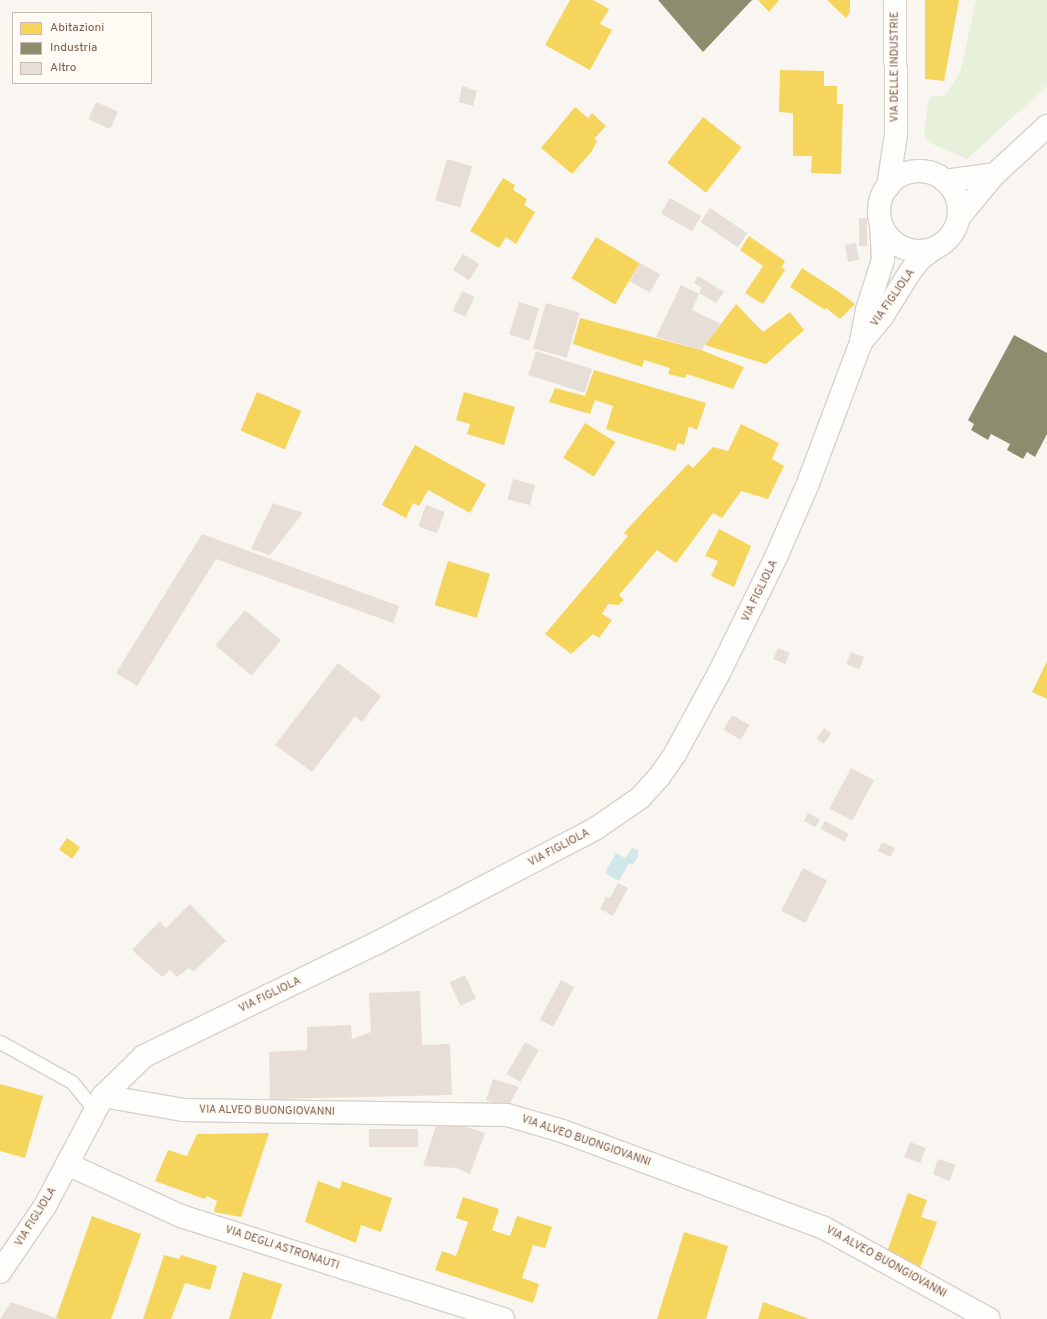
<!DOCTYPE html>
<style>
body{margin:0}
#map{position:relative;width:1047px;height:1319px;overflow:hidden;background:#f9f5f0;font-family:Overpass,sans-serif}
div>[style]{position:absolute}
.green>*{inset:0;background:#e7f0db}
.water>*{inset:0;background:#d0e8ea}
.homes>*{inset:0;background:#f6d55c;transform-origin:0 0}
.industry>*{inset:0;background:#8c8c6e}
.building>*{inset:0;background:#e6ded7;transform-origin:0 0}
.roads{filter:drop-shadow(1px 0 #d7d1cb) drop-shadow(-1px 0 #d7d1cb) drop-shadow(0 1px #d7d1cb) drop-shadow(0 -1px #d7d1cb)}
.service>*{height:13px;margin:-6.5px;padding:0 6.5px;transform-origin:6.5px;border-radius:6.5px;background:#fefefd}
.minor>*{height:22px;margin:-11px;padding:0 11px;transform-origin:11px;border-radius:11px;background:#fefefd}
.minor>.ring{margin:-11px;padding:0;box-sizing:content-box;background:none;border:22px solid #fefefd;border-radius:50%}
span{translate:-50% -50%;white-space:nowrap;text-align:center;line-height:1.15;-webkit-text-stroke:4px #fffaf3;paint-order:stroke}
.street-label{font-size:11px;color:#7a5c4d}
.legend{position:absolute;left:12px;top:12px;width:140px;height:72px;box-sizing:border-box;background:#fffaf3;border:1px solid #cabbb1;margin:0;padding:5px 7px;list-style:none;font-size:12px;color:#7a5c4d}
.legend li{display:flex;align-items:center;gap:8px;height:20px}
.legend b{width:20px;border:1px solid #cabbb1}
</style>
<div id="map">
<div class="green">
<div style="clip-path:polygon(976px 0,1047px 0,1047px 86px,967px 159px,928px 142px,924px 133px,929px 97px,945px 95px,960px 73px)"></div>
</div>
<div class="water">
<div style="clip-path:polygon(632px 848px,638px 850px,638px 856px,633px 865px,629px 863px,619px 881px,605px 873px,616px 853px,625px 858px)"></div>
</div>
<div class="homes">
<div style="clip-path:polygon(570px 0,593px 0,609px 9px,600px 24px,612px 30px,590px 70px,545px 45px)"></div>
<div style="clip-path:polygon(758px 0,779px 0,769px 12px)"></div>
<div style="clip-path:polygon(827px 0,850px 0,850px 12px,846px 18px)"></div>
<div style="clip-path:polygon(925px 0,959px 0,944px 81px,925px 79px)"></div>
<div style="clip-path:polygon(780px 70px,824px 71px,824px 86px,837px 86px,837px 104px,843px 104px,841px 174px,811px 173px,812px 156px,793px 156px,793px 113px,779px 112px)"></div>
<div style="clip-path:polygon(575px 107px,588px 118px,592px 113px,606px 126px,594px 139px,597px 141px,592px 151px,572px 174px,541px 148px)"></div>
<div style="left:703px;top:117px;width:49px;height:58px;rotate:38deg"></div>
<div style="clip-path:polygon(503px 178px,515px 185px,513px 190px,527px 199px,524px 205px,535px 212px,516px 244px,506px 237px,499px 248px,470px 231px)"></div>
<div style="clip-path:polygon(749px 236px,785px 261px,782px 267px,785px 270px,763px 304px,745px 293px,763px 266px,740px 250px)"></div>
<div style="left:596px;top:237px;width:51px;height:48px;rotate:31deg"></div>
<div style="clip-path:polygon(802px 268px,836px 290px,855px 304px,840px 319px,826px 308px,825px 310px,790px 287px)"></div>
<div style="clip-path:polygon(736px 304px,763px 332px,790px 312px,804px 330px,766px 364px,705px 345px)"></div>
<div style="clip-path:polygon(580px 318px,701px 350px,744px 367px,733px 389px,687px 374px,685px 378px,668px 374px,670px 368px,644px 360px,642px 367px,573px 344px)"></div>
<div style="clip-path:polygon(594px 370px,706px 403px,697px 430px,689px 426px,684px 445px,678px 443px,675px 451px,606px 429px,613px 406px,595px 400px,590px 414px,549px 402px,555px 388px,585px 396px)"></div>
<div style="left:257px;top:392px;width:48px;height:42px;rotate:23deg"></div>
<div style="clip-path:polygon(464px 392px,515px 407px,504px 445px,467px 434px,470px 424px,456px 420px)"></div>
<div style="left:585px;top:423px;width:36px;height:41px;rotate:32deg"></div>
<div style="clip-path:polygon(741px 424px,779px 443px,772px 459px,784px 466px,768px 499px,741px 491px,722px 518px,713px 513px,676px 563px,657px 550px,619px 595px,624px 600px,618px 605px,608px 604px,602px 614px,612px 620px,599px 638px,593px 634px,571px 654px,545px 634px,628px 536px,624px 533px,643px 512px,688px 464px,693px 468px,713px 447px,728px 451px)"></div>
<div style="clip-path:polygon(415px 445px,486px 484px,470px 513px,428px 490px,419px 506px,413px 503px,406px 518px,382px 505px)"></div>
<div style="clip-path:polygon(719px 529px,751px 546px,734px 587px,711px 576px,718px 561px,705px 556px)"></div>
<div style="left:448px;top:561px;width:44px;height:46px;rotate:17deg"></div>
<div style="clip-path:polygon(1047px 661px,1047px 699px,1032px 692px)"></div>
<div style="left:67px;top:838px;width:16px;height:14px;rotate:35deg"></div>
<div style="clip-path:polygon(0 1084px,43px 1096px,25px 1158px,0 1151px)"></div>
<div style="clip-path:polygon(269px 1133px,241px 1217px,214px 1212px,217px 1201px,207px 1196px,205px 1199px,155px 1181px,168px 1150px,187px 1156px,197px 1134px)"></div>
<div style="clip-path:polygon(318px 1181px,340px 1189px,342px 1181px,392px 1198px,381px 1232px,361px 1225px,356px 1243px,305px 1222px)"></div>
<div style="clip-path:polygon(908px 1193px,927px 1200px,921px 1217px,937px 1222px,920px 1268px,887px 1252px)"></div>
<div style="clip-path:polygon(463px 1197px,499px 1209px,492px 1230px,510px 1236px,517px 1216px,552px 1227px,545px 1248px,533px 1245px,522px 1278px,539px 1284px,533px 1303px,435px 1270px,442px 1251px,456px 1256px,468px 1222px,456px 1218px)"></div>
<div style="clip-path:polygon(92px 1216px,141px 1234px,111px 1319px,59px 1319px,56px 1318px)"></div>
<div style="clip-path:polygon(684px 1232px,728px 1246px,706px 1319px,657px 1319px)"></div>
<div style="clip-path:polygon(164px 1255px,179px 1259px,181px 1255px,217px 1266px,210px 1290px,185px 1283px,171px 1319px,143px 1319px)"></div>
<div style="clip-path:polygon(243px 1272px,282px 1284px,271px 1319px,229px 1319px)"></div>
<div style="clip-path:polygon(763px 1302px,807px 1318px,807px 1319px,758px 1319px)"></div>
</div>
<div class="industry">
<div style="clip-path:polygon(658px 0,752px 0,703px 52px)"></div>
<div style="clip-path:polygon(1014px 335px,1047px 353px,1047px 434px,1035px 457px,1027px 452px,1023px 459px,1007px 450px,1010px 444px,991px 434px,988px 440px,971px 430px,974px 424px,968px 420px)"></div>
</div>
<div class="building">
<div style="clip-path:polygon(462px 86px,477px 91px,473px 106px,459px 102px)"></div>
<div style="left:96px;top:102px;width:24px;height:19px;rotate:24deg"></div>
<div style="left:447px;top:159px;width:26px;height:43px;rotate:16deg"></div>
<div style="left:670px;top:198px;width:36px;height:18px;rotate:30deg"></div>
<div style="left:710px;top:208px;width:45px;height:17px;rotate:34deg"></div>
<div style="left:859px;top:218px;width:8px;height:28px"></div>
<div style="left:856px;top:243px;width:17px;height:11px;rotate:80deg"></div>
<div style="left:463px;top:254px;width:19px;height:19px;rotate:32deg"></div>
<div style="left:640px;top:263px;width:23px;height:21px;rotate:29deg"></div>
<div style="clip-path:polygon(698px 276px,724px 292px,716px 303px,699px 293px,702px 288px,694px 283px)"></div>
<div style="clip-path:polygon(681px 285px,699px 294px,692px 310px,721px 324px,701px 350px,656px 337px)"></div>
<div style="left:462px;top:291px;width:14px;height:22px;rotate:25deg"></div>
<div style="left:519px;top:302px;width:21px;height:34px;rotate:17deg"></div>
<div style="left:546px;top:303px;width:35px;height:47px;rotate:16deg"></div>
<div style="left:536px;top:351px;width:59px;height:25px;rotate:18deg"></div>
<div style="left:513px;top:479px;width:23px;height:21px;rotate:15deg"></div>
<div style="clip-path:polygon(273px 503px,303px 513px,270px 555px,251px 549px)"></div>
<div style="left:426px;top:505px;width:20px;height:23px;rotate:20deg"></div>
<div style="clip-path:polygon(202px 534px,399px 606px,393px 623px,216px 559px,137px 686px,116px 673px)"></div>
<div style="left:245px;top:610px;width:47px;height:46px;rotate:40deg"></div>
<div style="left:778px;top:648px;width:13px;height:12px;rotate:23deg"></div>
<div style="left:851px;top:652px;width:14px;height:13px;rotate:21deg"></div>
<div style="clip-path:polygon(338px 663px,381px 696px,362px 722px,355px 716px,312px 772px,275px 745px)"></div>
<div style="left:732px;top:715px;width:20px;height:17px;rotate:30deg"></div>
<div style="left:824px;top:728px;width:9px;height:13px;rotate:36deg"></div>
<div style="left:851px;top:768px;width:26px;height:46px;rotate:28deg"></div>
<div style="left:808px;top:813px;width:13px;height:9px;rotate:27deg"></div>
<div style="left:825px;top:821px;width:27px;height:9px;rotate:28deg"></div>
<div style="left:882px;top:842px;width:14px;height:10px;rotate:25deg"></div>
<div style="left:803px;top:868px;width:27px;height:48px;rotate:27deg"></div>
<div style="clip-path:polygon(618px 883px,628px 888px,613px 916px,600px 909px,606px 897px,610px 898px)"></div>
<div style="clip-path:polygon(190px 904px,226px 941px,193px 972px,189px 968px,177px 977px,170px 970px,162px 977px,132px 950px,160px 921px,166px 928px)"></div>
<div style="left:465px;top:975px;width:26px;height:17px;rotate:65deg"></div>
<div style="left:561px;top:980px;width:15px;height:45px;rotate:28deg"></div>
<div style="clip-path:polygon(420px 991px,422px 1045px,450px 1044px,452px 1095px,270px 1099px,269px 1052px,307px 1050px,307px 1027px,351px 1025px,352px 1039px,371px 1032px,369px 993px)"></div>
<div style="left:525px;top:1042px;width:16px;height:37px;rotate:30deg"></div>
<div style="clip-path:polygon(493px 1079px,519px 1087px,507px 1108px,486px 1100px)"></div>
<div style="clip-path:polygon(437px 1123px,471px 1128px,485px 1133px,470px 1174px,456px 1168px,423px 1166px)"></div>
<div style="left:418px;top:1129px;width:18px;height:49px;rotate:90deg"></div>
<div style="left:910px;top:1142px;width:17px;height:16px;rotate:21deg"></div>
<div style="clip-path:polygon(938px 1159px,956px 1165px,949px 1181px,933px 1174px)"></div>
<div style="clip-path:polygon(11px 1302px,59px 1319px,0 1319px)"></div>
</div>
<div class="roads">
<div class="service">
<div style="left:0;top:1042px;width:82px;rotate:29.1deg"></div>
<div style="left:72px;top:1082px;width:36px;rotate:51deg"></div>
</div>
<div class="minor">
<div class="ring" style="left:879px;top:171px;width:58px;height:58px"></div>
<div style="left:945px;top:181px;width:50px;rotate:-8deg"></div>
<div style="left:888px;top:187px;width:54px;rotate:-81.4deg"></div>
<div style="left:896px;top:134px;width:134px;rotate:-90.4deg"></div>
<div style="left:959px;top:217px;width:56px;rotate:-50.1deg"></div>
<div style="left:995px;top:174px;width:71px;rotate:-42.7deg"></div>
<div style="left:861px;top:341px;width:32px;rotate:-79deg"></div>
<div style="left:867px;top:310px;width:52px;rotate:-72.3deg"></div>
<div style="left:883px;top:260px;width:37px;rotate:-93deg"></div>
<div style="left:103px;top:1096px;width:81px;rotate:9.9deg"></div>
<div style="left:183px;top:1110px;width:324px;rotate:0.9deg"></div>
<div style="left:507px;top:1115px;width:57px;rotate:16.2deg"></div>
<div style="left:562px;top:1131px;width:279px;rotate:20.3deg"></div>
<div style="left:824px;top:1228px;width:188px;rotate:28.9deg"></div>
<div style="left:67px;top:1164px;width:125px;rotate:24.5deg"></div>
<div style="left:181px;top:1216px;width:338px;rotate:17.7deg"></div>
<div style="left:0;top:1272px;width:80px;rotate:-55.7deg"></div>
<div style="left:45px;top:1206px;width:124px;rotate:-62.2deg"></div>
<div style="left:103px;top:1096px;width:57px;rotate:-44.3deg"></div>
<div style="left:144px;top:1056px;width:257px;rotate:-25.9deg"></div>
<div style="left:375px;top:944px;width:248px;rotate:-27.6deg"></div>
<div style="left:595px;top:829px;width:55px;rotate:-34.6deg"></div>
<div style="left:640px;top:798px;width:28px;rotate:-48deg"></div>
<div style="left:659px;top:777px;width:28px;rotate:-55deg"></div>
<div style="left:675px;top:754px;width:92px;rotate:-61.5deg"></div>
<div style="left:719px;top:673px;width:129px;rotate:-63.8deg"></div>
<div style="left:776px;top:557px;width:77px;rotate:-66.4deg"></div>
<div style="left:807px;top:486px;width:154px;rotate:-69.4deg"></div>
<div style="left:861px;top:342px;width:33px;rotate:-50deg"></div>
<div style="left:882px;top:317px;width:53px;rotate:-58.1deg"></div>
<div style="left:910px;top:272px;width:18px;rotate:-52deg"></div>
<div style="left:921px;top:258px;width:17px;rotate:-36deg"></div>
</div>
</div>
<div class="street-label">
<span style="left:895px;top:67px;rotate:-90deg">VIA DELLE INDUSTRIE</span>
<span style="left:893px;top:298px;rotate:-55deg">VIA FIGLIOLA</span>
<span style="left:760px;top:591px;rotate:-64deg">VIA FIGLIOLA</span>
<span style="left:559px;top:848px;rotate:-28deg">VIA FIGLIOLA</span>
<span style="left:270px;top:995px;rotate:-26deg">VIA FIGLIOLA</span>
<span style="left:267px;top:1111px;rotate:1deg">VIA ALVEO BUONGIOVANNI</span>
<span style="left:586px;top:1141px;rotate:19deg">VIA ALVEO BUONGIOVANNI</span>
<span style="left:36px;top:1217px;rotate:-58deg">VIA FIGLIOLA</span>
<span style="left:282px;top:1248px;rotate:18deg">VIA DEGLI ASTRONAUTI</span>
<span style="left:886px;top:1262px;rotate:29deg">VIA ALVEO BUONGIOVANNI</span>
</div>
<ul class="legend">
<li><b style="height:11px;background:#f6d55c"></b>Abitazioni</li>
<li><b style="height:11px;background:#8c8c6e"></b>Industria</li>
<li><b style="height:11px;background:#e6ded7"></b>Altro</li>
</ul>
</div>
